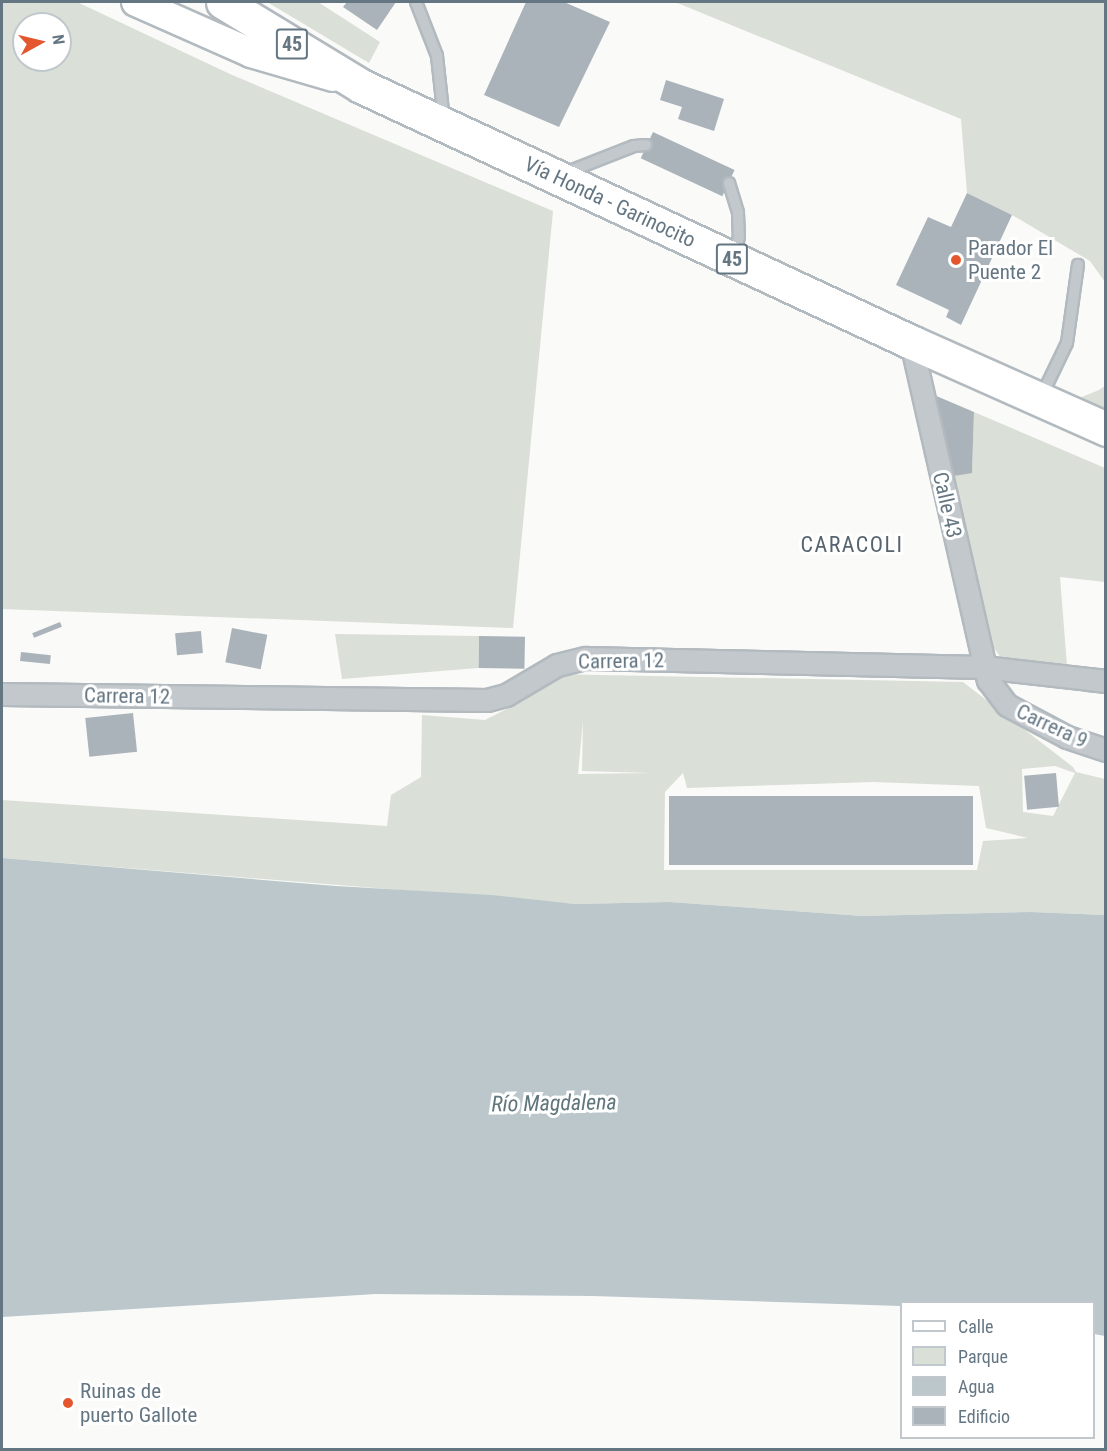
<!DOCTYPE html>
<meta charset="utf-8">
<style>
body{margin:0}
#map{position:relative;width:1107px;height:1451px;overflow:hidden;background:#fafaf8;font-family:"Roboto Condensed",sans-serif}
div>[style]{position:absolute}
.green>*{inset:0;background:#dadfd7}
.water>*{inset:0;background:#bbc7cb}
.building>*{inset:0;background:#aab3b9;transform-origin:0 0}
.roads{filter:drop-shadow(2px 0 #b3babf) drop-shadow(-2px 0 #b3babf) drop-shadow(0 2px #b3babf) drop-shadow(0 -2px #b3babf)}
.lane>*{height:10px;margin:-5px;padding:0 5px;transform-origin:5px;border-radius:5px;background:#c3c8cc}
.street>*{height:21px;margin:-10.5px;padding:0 10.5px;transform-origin:10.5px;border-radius:10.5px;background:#c3c8cc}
.secondary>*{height:28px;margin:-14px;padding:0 14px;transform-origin:14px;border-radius:14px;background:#fff}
.highway>*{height:33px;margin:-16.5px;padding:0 16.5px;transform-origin:16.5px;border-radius:16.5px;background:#fff}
.dots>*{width:16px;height:16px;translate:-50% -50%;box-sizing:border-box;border:3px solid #fff;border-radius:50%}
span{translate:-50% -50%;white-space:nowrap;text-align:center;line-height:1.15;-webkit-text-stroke:6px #fff;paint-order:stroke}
.shield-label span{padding:2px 4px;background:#fff;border:2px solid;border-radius:4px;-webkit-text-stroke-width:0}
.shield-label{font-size:20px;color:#657683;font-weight:700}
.street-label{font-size:21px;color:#657683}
.poi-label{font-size:21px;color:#657683}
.left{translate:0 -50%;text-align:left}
.neighbourhood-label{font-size:22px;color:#57646e;letter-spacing:1.5px}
.water-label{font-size:22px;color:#60757c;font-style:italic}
.frame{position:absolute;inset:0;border:3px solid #657683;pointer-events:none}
.legend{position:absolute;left:900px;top:1301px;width:195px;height:138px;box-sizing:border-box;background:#fff;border:2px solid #c1c8cd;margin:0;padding:8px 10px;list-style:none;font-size:18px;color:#657683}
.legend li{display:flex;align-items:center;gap:12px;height:30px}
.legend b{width:30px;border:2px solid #c1c8cd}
.north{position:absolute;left:12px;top:12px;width:60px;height:60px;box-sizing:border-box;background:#fff;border:2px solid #c1c8cd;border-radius:50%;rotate:82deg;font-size:16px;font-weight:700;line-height:24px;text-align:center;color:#657683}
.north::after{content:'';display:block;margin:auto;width:21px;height:27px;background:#e4572e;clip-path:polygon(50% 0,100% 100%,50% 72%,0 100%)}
</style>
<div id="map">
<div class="green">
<div style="clip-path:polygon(evenodd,2px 2px,77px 2px,230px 74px,553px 211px,513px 628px,2px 609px,2px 2px,24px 24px,60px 24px,60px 60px,24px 60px,24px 24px)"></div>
<div style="clip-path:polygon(267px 2px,318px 2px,380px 42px,369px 63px)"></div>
<div style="clip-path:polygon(675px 2px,1105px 2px,1105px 282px,1090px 261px,1012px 215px,967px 193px,961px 119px)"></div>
<div style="clip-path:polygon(1105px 386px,1105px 416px,1072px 401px,1099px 390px)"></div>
<div style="clip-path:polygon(974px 412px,1105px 468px,1105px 582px,1060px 577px,1067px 666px,1004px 662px,983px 633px,948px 477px,972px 472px)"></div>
<div style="clip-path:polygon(335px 634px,479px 636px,478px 668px,342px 679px)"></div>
<div style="clip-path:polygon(evenodd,551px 674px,963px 682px,1073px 767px,1076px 772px,1105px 779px,1105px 915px,1031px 912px,863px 916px,670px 902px,575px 904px,2px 858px,2px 800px,387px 826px,391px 795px,421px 777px,422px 715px,485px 720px,526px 699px,551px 674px,583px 720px,582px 771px,651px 773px,578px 774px,583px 720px,551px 674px,1055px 766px,1075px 773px,1053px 816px,1023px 812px,1022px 769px,1055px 766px,551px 674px,683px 773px,687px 788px,874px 782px,979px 786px,986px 828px,1028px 838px,983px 841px,977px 870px,664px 870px,665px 792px,683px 773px)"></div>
</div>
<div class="water">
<div style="clip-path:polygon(2px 858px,336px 886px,491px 895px,575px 904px,670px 902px,863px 916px,1031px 912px,1105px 915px,1105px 1336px,1094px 1334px,1094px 1302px,902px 1302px,901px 1306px,593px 1296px,376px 1294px,2px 1317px)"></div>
</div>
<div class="building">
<div style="clip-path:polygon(347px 2px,396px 2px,377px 30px,343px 7px)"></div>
<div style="clip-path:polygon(526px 2px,564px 2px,610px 22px,559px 127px,484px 95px)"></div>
<div style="clip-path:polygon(666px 80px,724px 99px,714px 131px,678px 119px,682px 107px,660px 100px)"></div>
<div style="left:653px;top:132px;width:90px;height:29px;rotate:25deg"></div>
<div style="clip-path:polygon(967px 193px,1012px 215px,961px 325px,946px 317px,949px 310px,896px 285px,928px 217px,951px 227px)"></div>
<div style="clip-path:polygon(934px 395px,974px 412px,972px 473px,948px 477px)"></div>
<div style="left:60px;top:622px;width:5px;height:30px;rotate:68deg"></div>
<div style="left:232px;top:628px;width:36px;height:35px;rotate:11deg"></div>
<div style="left:201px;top:631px;width:22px;height:26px;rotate:85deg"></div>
<div style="left:479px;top:636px;width:46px;height:32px;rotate:1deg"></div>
<div style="left:21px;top:652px;width:30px;height:9px;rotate:6deg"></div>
<div style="left:133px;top:713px;width:39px;height:48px;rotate:84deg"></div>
<div style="left:1056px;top:773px;width:34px;height:32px;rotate:85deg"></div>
<div style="left:669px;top:796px;width:304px;height:69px"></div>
</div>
<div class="roads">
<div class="lane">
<div style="left:416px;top:2px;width:58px;rotate:68.7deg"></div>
<div style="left:437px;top:56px;width:64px;rotate:83.8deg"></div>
<div style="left:565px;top:173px;width:74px;rotate:-21.4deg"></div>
<div style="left:634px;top:146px;width:12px;rotate:-5deg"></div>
<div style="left:729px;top:183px;width:31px;rotate:73deg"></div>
<div style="left:738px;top:213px;width:24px;rotate:88deg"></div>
<div style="left:739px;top:237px;width:20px;rotate:105deg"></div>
<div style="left:1041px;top:397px;width:60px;rotate:-64.3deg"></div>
<div style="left:1067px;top:343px;width:79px;rotate:-82deg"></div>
</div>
<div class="street">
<div style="left:911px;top:342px;width:347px;rotate:77.2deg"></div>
<div style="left:988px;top:680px;width:31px;rotate:53deg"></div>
<div style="left:1007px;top:705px;width:68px;rotate:28.1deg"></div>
<div style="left:1067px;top:737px;width:41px;rotate:18.4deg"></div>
<div style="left:2px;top:694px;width:485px;rotate:0.7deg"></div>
<div style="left:487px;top:700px;width:20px;rotate:-15deg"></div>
<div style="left:506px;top:695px;width:59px;rotate:-30.5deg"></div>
<div style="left:557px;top:665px;width:30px;rotate:-14deg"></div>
<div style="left:586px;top:658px;width:397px;rotate:1.3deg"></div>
<div style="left:983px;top:667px;width:124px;rotate:6.5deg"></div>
</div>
<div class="secondary">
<div style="left:136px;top:2px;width:126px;rotate:23.9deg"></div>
<div style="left:251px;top:53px;width:85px;rotate:16.3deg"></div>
</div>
<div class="highway">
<div style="left:223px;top:2px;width:162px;rotate:31.3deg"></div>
<div style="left:361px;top:86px;width:607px;rotate:24.96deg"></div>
<div style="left:911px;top:342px;width:214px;rotate:24deg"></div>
</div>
</div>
<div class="dots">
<div style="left:956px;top:260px;background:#e4572e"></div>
<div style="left:68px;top:1403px;background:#e4572e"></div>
</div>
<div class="shield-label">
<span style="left:292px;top:44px">45</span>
<span style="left:732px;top:259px">45</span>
</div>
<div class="street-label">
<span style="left:610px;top:202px;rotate:25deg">Vía Honda - Garinocito</span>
<span style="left:947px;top:505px;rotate:77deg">Calle 43</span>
<span style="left:621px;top:661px;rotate:-1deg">Carrera 12</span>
<span style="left:127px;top:696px;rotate:1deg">Carrera 12</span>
<span style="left:1052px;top:726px;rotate:25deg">Carrera 9</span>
</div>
<div class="poi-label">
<span class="left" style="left:968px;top:260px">Parador El<br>Puente 2</span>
<span class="left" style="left:80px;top:1403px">Ruinas de<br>puerto Gallote</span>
</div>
<div class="neighbourhood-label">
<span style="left:852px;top:545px">CARACOLI</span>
</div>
<div class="water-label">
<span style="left:554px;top:1103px;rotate:-1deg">Río Magdalena</span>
</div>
<div class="frame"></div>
<ul class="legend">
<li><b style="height:8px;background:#fff"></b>Calle</li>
<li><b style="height:16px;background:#dadfd7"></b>Parque</li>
<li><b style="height:16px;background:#bbc7cb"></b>Agua</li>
<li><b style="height:16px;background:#aab3b9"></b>Edificio</li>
</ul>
<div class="north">N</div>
</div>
